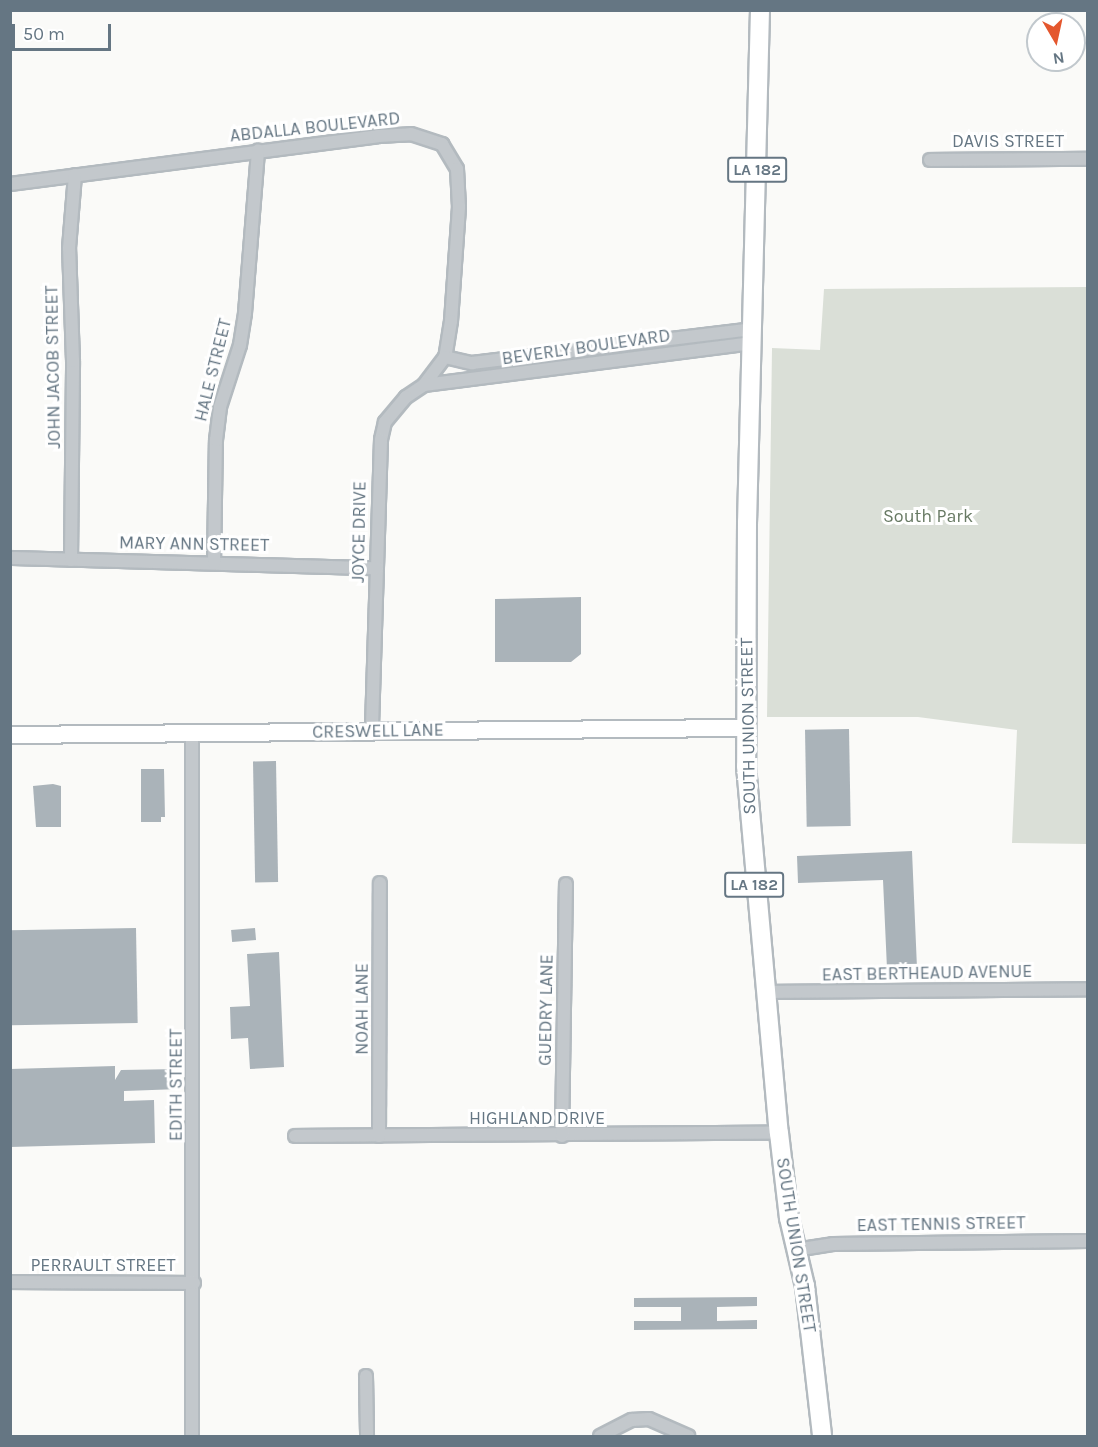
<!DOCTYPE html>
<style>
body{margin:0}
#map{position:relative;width:1098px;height:1447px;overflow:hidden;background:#fafaf8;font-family:Karla,sans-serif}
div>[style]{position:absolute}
.green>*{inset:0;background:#dadfd7}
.building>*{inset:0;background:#aab3b9;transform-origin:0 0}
.roads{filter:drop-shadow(2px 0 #b3babf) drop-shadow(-2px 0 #b3babf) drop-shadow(0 2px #b3babf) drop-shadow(0 -2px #b3babf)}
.minor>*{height:12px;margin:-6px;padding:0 6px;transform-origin:6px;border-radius:6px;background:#c3c8cc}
.secondary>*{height:16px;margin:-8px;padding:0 8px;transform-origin:8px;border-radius:8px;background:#fff}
.primary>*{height:18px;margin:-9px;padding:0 9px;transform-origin:9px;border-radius:9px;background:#fff}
span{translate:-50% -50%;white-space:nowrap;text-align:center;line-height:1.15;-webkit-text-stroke:6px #fff;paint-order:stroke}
.shield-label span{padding:2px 4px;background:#fff;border:2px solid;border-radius:4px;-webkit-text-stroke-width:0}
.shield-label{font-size:16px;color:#657683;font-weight:700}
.street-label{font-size:18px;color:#657683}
.park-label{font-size:18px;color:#687a64}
.frame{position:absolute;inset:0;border:12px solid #657683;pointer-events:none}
.north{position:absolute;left:1026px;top:12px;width:60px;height:60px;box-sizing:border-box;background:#fff;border:2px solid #c1c8cd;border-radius:50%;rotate:171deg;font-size:16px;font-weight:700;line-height:24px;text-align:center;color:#657683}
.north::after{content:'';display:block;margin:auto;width:21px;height:27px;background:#e4572e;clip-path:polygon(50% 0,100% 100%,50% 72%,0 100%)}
.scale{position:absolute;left:12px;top:24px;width:99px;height:27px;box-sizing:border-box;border:3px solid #657683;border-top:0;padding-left:8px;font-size:18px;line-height:21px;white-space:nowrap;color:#657683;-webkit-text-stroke:4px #fff;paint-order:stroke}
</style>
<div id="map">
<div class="green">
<div style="clip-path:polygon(1087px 287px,1087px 844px,1012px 843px,1017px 730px,918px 717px,767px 717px,772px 348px,820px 350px,824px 289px)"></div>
</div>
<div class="building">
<div style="clip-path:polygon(581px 597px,581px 654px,571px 662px,495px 662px,495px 599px)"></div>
<div style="left:849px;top:729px;width:97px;height:44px;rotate:89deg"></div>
<div style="left:276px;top:761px;width:121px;height:23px;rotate:89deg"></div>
<div style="clip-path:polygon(141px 769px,164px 769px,165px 817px,161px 817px,161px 822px,141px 822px)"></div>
<div style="clip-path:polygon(53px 784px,61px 786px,61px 827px,36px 827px,33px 786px)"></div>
<div style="clip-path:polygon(912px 851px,917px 968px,887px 969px,883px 880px,798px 883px,797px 856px)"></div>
<div style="left:136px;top:928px;width:95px;height:126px;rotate:89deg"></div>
<div style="left:255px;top:928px;width:12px;height:24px;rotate:85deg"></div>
<div style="clip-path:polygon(279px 952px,284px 1067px,250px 1069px,248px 1038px,231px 1039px,230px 1007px,250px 1006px,247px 954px)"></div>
<div style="clip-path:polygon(115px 1066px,115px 1080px,121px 1070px,180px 1069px,180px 1089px,124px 1091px,124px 1101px,154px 1100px,155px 1143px,10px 1147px,10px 1069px)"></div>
<div style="clip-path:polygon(757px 1297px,757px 1306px,717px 1307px,717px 1321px,757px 1320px,757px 1329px,634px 1330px,634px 1321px,681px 1321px,681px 1307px,634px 1307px,634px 1298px)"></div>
</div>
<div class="roads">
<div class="minor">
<div style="left:930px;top:160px;width:158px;rotate:-0.4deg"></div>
<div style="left:10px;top:184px;width:371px;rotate:-7.4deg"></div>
<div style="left:378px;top:136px;width:33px;rotate:-3deg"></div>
<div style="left:411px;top:134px;width:33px;rotate:18deg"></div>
<div style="left:442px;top:144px;width:29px;rotate:59deg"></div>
<div style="left:457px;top:169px;width:38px;rotate:87deg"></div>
<div style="left:459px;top:207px;width:114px;rotate:94deg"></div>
<div style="left:451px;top:321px;width:36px;rotate:99deg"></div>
<div style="left:445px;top:357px;width:35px;rotate:127deg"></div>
<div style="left:424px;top:385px;width:22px;rotate:146deg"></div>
<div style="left:406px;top:397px;width:33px;rotate:130deg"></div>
<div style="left:385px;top:422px;width:18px;rotate:103deg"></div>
<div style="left:381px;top:440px;width:292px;rotate:91.8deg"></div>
<div style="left:445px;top:357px;width:28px;rotate:13deg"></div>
<div style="left:472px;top:363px;width:282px;rotate:-6.9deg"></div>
<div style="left:424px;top:385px;width:331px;rotate:-7.3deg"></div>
<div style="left:10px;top:558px;width:367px;rotate:1.6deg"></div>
<div style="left:71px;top:560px;width:199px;rotate:-89.4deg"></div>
<div style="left:73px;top:361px;width:113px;rotate:-92deg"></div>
<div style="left:69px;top:248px;width:73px;rotate:-85.3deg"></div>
<div style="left:214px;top:563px;width:123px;rotate:-89.1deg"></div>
<div style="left:216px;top:440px;width:33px;rotate:-83deg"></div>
<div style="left:220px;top:407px;width:65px;rotate:-72.1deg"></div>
<div style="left:240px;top:345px;width:32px;rotate:-81deg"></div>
<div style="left:245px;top:313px;width:163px;rotate:-85.4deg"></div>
<div style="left:192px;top:734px;width:702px;rotate:90deg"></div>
<div style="left:766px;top:992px;width:322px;rotate:-0.5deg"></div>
<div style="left:295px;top:1136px;width:484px;rotate:-0.4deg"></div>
<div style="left:379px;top:1136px;width:253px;rotate:-89.8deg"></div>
<div style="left:562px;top:1136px;width:252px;rotate:-89.1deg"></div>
<div style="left:795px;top:1250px;width:38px;rotate:-9deg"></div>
<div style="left:833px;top:1244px;width:255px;rotate:-0.7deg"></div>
<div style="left:10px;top:1282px;width:184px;rotate:0.3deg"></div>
<div style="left:366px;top:1376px;width:60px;rotate:89deg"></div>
<div style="left:600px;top:1436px;width:36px;rotate:-27deg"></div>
<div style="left:632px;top:1420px;width:17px;rotate:-3deg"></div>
<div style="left:649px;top:1419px;width:43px;rotate:23.6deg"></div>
</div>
<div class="secondary">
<div style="left:10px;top:735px;width:735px;rotate:-0.55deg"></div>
</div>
<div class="primary">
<div style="left:760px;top:10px;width:512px;rotate:91.45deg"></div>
<div style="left:747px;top:522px;width:244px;rotate:90.2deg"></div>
<div style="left:746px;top:766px;width:368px;rotate:84.9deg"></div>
<div style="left:779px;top:1133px;width:86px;rotate:83.3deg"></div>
<div style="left:789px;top:1218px;width:70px;rotate:76.8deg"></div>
<div style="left:805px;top:1286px;width:151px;rotate:83.5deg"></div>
</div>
</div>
<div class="shield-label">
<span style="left:757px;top:170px">LA 182</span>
<span style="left:754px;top:885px">LA 182</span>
</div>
<div class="street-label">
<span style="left:315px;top:127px;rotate:-6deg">ABDALLA BOULEVARD</span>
<span style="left:1008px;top:141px">DAVIS STREET</span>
<span style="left:586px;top:347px;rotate:-8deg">BEVERLY BOULEVARD</span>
<span style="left:53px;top:367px;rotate:-91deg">JOHN JACOB STREET</span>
<span style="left:213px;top:370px;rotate:-76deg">HALE STREET</span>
<span style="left:359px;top:532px;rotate:-89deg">JOYCE DRIVE</span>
<span style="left:194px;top:544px;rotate:1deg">MARY ANN STREET</span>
<span style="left:748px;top:726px;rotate:-91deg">SOUTH UNION STREET</span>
<span style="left:378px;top:731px;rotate:-1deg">CRESWELL LANE</span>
<span style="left:927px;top:973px;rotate:-1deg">EAST BERTHEAUD AVENUE</span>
<span style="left:362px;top:1009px;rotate:-90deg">NOAH LANE</span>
<span style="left:546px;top:1010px;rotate:-89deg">GUEDRY LANE</span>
<span style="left:176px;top:1085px;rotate:-90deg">EDITH STREET</span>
<span style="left:537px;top:1118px">HIGHLAND DRIVE</span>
<span style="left:941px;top:1224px;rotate:-1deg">EAST TENNIS STREET</span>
<span style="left:796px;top:1245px;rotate:81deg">SOUTH UNION STREET</span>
<span style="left:103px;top:1265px">PERRAULT STREET</span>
</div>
<div class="park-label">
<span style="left:928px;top:516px">South Park</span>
</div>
<div class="frame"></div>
<div class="north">N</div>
<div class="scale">50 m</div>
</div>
